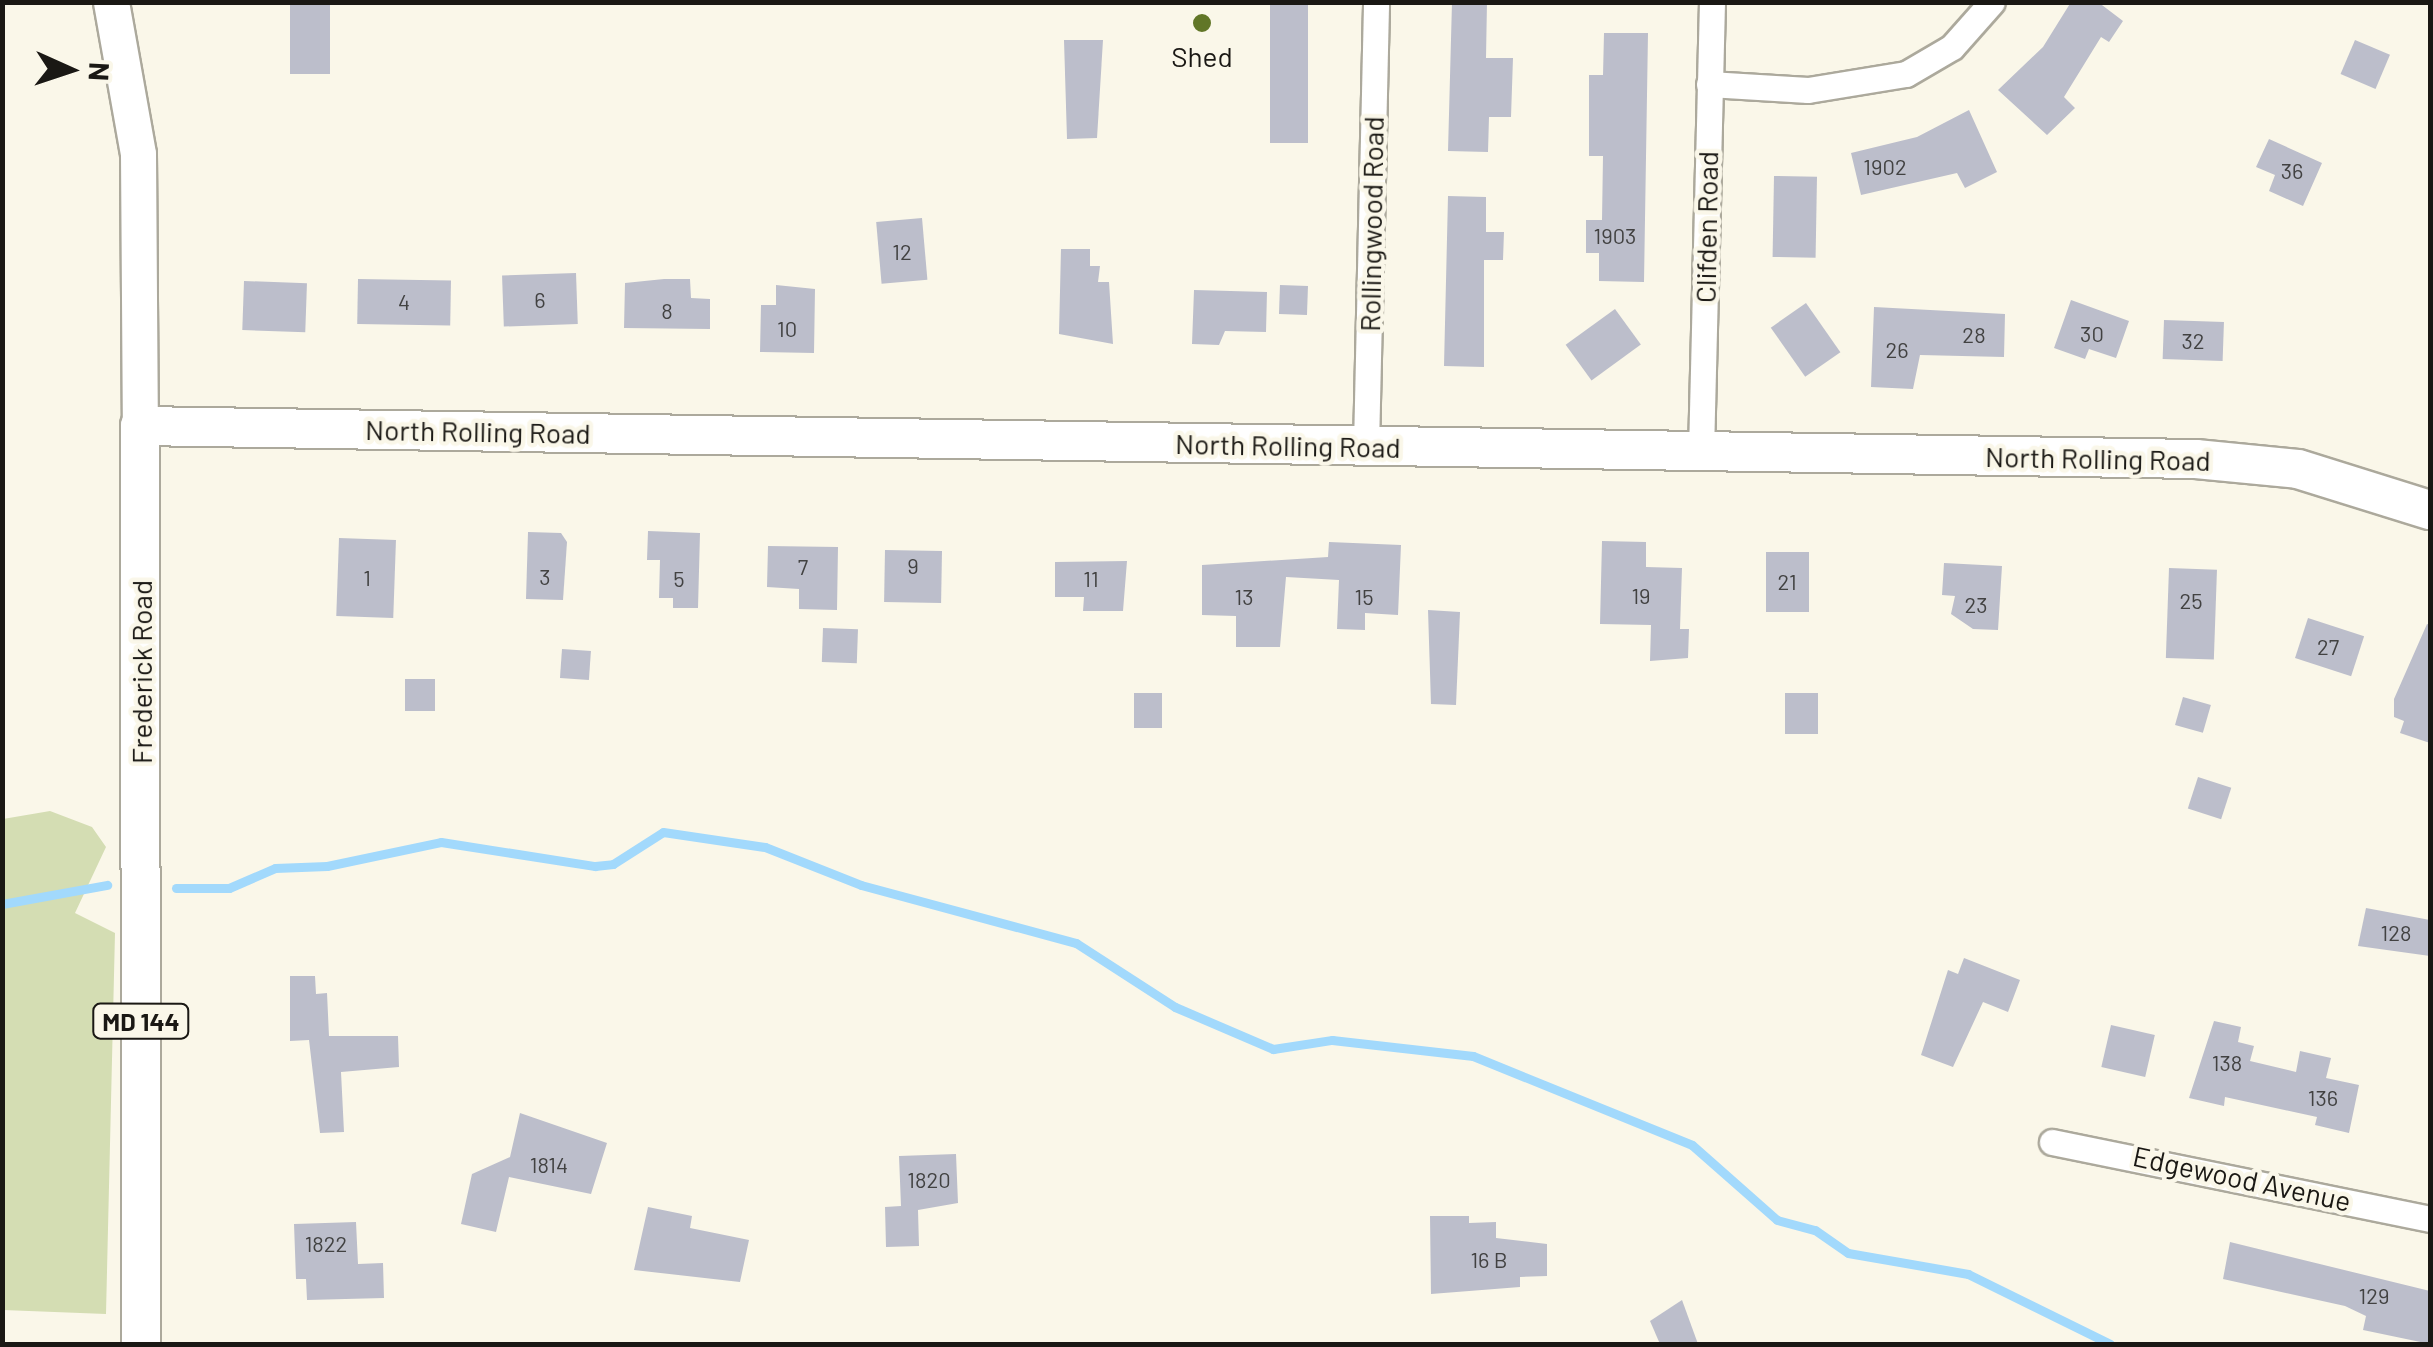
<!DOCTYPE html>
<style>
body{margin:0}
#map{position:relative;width:2433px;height:1347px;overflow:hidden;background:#faf7e9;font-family:Barlow,sans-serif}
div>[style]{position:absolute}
.green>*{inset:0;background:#d4ddb3}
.stream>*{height:9px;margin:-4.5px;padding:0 4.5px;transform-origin:4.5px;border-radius:4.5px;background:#a2d9fc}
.building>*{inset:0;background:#bcbecb;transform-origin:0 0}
.roads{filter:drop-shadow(2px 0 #aca99c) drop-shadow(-2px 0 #aca99c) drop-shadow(0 2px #aca99c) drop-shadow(0 -2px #aca99c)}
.street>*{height:25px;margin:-12.5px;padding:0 12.5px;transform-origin:12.5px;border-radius:12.5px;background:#fff}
.secondary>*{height:35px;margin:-17.5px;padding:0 17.5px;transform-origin:17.5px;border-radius:17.5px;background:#fff}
.primary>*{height:38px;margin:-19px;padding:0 19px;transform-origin:19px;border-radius:19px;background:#fff}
.dots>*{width:28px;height:28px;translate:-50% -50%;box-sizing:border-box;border:5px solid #faf7e9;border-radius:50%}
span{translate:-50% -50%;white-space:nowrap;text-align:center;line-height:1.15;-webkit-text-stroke:9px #faf7e9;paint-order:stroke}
.number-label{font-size:22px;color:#424242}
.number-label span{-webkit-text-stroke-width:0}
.shield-label span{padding:2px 8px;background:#faf7e9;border:2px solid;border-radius:8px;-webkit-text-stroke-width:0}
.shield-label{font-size:25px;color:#1a1814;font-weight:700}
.poi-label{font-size:28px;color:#1a1814}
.street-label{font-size:28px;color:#1a1814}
.frame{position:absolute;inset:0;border:5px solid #1a1814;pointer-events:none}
.north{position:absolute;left:20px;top:20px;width:100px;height:100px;-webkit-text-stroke:8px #faf7e9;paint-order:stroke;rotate:93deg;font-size:28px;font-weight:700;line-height:40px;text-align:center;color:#1a1814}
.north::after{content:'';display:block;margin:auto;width:35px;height:45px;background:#1a1814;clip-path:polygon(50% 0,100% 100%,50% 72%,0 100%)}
</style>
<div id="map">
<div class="green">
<div style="clip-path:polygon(50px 811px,92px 827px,106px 847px,75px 913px,115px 933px,106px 1314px,3px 1310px,3px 819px)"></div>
</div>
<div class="stream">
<div style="left:176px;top:888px;width:53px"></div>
<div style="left:229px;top:888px;width:50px;rotate:-23.5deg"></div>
<div style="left:275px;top:868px;width:52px;rotate:-2.2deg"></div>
<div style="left:327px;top:866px;width:116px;rotate:-11.9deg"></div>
<div style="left:441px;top:842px;width:156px;rotate:8.9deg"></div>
<div style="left:595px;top:866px;width:18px;rotate:-6deg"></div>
<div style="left:613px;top:864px;width:59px;rotate:-32.6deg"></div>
<div style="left:663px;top:832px;width:103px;rotate:8.4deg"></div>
<div style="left:765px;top:847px;width:103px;rotate:21.6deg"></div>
<div style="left:861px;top:885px;width:223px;rotate:15.1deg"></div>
<div style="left:1076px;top:943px;width:118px;rotate:32.9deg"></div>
<div style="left:1175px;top:1007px;width:107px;rotate:23.2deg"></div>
<div style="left:1273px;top:1049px;width:60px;rotate:-8.7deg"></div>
<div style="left:1332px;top:1040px;width:142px;rotate:6.5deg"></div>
<div style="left:1473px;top:1056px;width:236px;rotate:22.1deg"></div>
<div style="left:1692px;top:1145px;width:113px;rotate:41.4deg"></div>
<div style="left:1777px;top:1220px;width:39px;rotate:15deg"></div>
<div style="left:1815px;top:1230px;width:40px;rotate:34.9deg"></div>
<div style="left:1848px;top:1253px;width:122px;rotate:9.9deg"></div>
<div style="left:1968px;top:1274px;width:158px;rotate:26.2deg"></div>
<div style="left:2px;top:904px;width:107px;rotate:-10.3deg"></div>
</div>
<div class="building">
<div style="left:290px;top:2px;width:40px;height:72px"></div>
<div style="left:1270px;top:2px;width:38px;height:141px"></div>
<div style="clip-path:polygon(1452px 2px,1487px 2px,1486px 58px,1513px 58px,1511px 117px,1489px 117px,1488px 152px,1448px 151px)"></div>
<div style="clip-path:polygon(2071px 2px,2098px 2px,2123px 21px,2109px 42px,2101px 37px,2064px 97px,2075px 108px,2047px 135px,1998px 90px,2043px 47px)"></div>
<div style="clip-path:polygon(1604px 33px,1648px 33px,1644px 282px,1599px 281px,1599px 253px,1586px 253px,1586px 220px,1602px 220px,1603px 156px,1589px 156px,1589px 75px,1603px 75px)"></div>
<div style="clip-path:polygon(1064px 40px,1103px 40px,1097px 138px,1067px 139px)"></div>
<div style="left:2355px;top:40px;width:38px;height:37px;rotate:23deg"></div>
<div style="clip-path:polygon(1969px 110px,1997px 172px,1965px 188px,1957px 173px,1861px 195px,1851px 153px,1917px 137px)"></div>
<div style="clip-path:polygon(2269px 139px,2322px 163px,2303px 206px,2269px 191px,2275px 175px,2256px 167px)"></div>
<div style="left:1774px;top:176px;width:43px;height:81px;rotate:1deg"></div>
<div style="clip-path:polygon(1448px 196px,1486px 197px,1486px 232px,1504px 232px,1503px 260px,1484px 260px,1484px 367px,1444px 366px)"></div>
<div style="left:922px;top:218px;width:62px;height:46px;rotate:85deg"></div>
<div style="clip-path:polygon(1061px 249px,1090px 249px,1090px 266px,1100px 266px,1098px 282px,1109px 282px,1113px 344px,1059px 334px)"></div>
<div style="left:576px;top:273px;width:51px;height:74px;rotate:88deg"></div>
<div style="left:358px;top:279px;width:93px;height:45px;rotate:1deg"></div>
<div style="clip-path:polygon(664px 279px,690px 279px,691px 298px,710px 299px,710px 329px,624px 328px,625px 283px)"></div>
<div style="left:244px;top:281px;width:63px;height:49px;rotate:2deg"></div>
<div style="clip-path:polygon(776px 285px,815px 289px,814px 353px,760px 352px,761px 305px,776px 305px)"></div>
<div style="left:1280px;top:285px;width:28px;height:29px;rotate:2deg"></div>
<div style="clip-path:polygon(1194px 290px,1267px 292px,1266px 332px,1225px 331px,1219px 345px,1192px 344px)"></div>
<div style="clip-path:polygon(2071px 300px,2129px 321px,2116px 358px,2089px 349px,2085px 359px,2054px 348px)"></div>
<div style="left:1806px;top:303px;width:60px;height:43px;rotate:55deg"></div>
<div style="clip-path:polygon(1874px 307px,2005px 314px,2004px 357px,1920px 355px,1913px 389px,1871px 387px)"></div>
<div style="left:1615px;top:309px;width:44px;height:61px;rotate:54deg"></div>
<div style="left:2164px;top:320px;width:60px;height:39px;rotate:2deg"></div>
<div style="clip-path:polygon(648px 531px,700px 533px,698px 608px,673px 608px,673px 598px,659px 598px,660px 560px,647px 560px)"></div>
<div style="clip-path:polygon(528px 532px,561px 533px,567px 542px,563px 600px,526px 599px)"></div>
<div style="left:339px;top:538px;width:57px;height:78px;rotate:2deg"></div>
<div style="clip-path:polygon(1602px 541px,1646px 542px,1646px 567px,1682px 568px,1680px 629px,1689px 629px,1688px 658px,1650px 661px,1651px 625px,1600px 624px)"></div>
<div style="clip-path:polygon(1329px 542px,1401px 545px,1398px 615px,1365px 613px,1365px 630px,1337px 629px,1339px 580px,1286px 577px,1280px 647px,1236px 647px,1236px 616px,1202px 615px,1202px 565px,1328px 557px)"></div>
<div style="clip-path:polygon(768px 546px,838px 547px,837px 610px,799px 609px,799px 589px,767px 587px)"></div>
<div style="left:885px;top:550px;width:57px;height:52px;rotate:1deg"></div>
<div style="left:1766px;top:552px;width:43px;height:60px"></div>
<div style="clip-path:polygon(1127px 561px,1123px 611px,1083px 611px,1084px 597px,1055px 597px,1055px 562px)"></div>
<div style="clip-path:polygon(1944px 563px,2002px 566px,1998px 630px,1973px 629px,1951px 614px,1955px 596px,1942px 595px)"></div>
<div style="left:2169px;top:568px;width:48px;height:90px;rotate:2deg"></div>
<div style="clip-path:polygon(1428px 610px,1460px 612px,1456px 705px,1431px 704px)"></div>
<div style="left:2308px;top:618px;width:59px;height:42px;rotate:18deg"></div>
<div style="clip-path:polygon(2427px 624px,2430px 625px,2430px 743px,2400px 733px,2404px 721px,2394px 717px,2394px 699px)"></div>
<div style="left:823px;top:628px;width:35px;height:34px;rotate:2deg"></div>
<div style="left:562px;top:649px;width:29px;height:29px;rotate:4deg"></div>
<div style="left:405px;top:679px;width:30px;height:32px"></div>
<div style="left:1134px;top:693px;width:28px;height:35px"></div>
<div style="left:1785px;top:693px;width:33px;height:41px"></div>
<div style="left:2183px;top:697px;width:29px;height:29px;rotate:16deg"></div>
<div style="left:2198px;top:777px;width:35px;height:33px;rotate:18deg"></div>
<div style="clip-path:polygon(2366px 908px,2430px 920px,2430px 956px,2358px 946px)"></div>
<div style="clip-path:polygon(1964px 958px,2020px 980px,2008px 1012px,1983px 1002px,1953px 1067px,1921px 1055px,1948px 970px,1958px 974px)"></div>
<div style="clip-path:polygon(290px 976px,315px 976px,316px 994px,327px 993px,329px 1036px,398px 1036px,399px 1067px,341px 1072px,344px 1132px,320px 1133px,309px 1040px,290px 1041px)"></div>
<div style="clip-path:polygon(2214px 1021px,2241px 1027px,2238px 1042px,2254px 1046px,2250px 1061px,2296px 1072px,2300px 1051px,2331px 1058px,2326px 1078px,2359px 1085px,2349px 1133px,2315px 1125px,2317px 1117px,2225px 1097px,2224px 1106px,2189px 1098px)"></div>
<div style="left:2111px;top:1025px;width:45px;height:43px;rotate:13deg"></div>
<div style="clip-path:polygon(520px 1113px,607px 1143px,591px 1194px,509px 1177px,496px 1232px,461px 1224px,472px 1174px,510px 1157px)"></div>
<div style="clip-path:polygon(956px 1154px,958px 1203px,918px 1210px,919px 1246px,886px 1247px,885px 1207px,901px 1206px,899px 1156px)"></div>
<div style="clip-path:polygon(648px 1207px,692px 1216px,690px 1228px,749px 1240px,740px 1282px,634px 1270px)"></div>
<div style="clip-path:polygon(1430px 1216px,1469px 1216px,1469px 1223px,1496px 1222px,1496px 1238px,1547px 1244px,1547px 1276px,1520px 1277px,1520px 1287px,1431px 1294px)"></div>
<div style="clip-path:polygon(356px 1222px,358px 1264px,383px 1263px,384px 1298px,307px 1300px,306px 1279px,296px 1279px,294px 1224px)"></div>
<div style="clip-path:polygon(2230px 1242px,2430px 1291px,2430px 1344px,2363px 1330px,2366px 1316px,2345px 1306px,2223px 1279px)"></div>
<div style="clip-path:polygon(1682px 1300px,1698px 1344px,1660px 1344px,1650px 1321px)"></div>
</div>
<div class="roads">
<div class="street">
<div style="left:1709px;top:84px;width:99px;rotate:3.5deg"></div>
<div style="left:1808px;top:90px;width:99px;rotate:-9.3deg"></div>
<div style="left:1906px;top:74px;width:53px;rotate:-30.4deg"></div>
<div style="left:1952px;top:47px;width:60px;rotate:-48.4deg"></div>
<div style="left:1366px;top:446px;width:444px;rotate:-88.7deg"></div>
<div style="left:1701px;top:452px;width:450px;rotate:-88.6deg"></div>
<div style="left:2052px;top:1142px;width:386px;rotate:11.5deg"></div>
</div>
<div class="secondary">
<div style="left:111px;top:2px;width:154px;rotate:79.9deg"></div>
<div style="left:138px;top:154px;width:272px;rotate:89.6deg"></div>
</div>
<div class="primary">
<div style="left:141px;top:1344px;width:918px;rotate:-90.06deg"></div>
<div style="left:140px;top:426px;width:2056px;rotate:0.92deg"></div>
<div style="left:2196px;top:459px;width:102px;rotate:5.6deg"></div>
<div style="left:2298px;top:469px;width:138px;rotate:17.3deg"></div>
</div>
</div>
<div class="dots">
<div style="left:1202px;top:23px;background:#617627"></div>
</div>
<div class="number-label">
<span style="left:1885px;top:167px">1902</span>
<span style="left:2292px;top:171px">36</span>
<span style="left:1615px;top:236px">1903</span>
<span style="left:902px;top:252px">12</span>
<span style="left:540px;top:300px">6</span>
<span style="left:404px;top:302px">4</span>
<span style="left:667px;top:311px">8</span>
<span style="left:787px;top:329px">10</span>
<span style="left:2092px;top:334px">30</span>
<span style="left:1974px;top:335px">28</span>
<span style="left:2193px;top:341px">32</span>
<span style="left:1897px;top:350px">26</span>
<span style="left:913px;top:566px">9</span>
<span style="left:803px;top:567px">7</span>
<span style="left:545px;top:577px">3</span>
<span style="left:367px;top:578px">1</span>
<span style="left:679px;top:579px">5</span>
<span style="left:1091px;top:579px">11</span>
<span style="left:1787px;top:582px">21</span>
<span style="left:1641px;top:596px">19</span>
<span style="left:1244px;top:597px">13</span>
<span style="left:1364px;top:597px">15</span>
<span style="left:2191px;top:601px">25</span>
<span style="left:1976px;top:605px">23</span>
<span style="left:2328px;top:647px">27</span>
<span style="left:2396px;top:933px">128</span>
<span style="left:2227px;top:1063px">138</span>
<span style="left:2323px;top:1098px">136</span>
<span style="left:549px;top:1165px">1814</span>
<span style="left:929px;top:1180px">1820</span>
<span style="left:326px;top:1244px">1822</span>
<span style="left:1489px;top:1260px">16 B</span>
<span style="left:2374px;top:1296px">129</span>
</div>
<div class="shield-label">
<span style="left:141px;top:1021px">MD 144</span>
</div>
<div class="poi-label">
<span style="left:1202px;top:56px">Shed</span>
</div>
<div class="street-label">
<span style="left:1371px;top:224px;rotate:-89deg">Rollingwood Road</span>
<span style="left:1706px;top:227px;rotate:-89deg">Clifden Road</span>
<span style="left:478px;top:431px;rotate:1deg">North Rolling Road</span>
<span style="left:1288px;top:445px;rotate:1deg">North Rolling Road</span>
<span style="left:2098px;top:458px;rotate:1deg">North Rolling Road</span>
<span style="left:141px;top:672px;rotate:-90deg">Frederick Road</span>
<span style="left:2242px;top:1178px;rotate:12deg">Edgewood Avenue</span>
</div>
<div class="frame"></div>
<div class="north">N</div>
</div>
